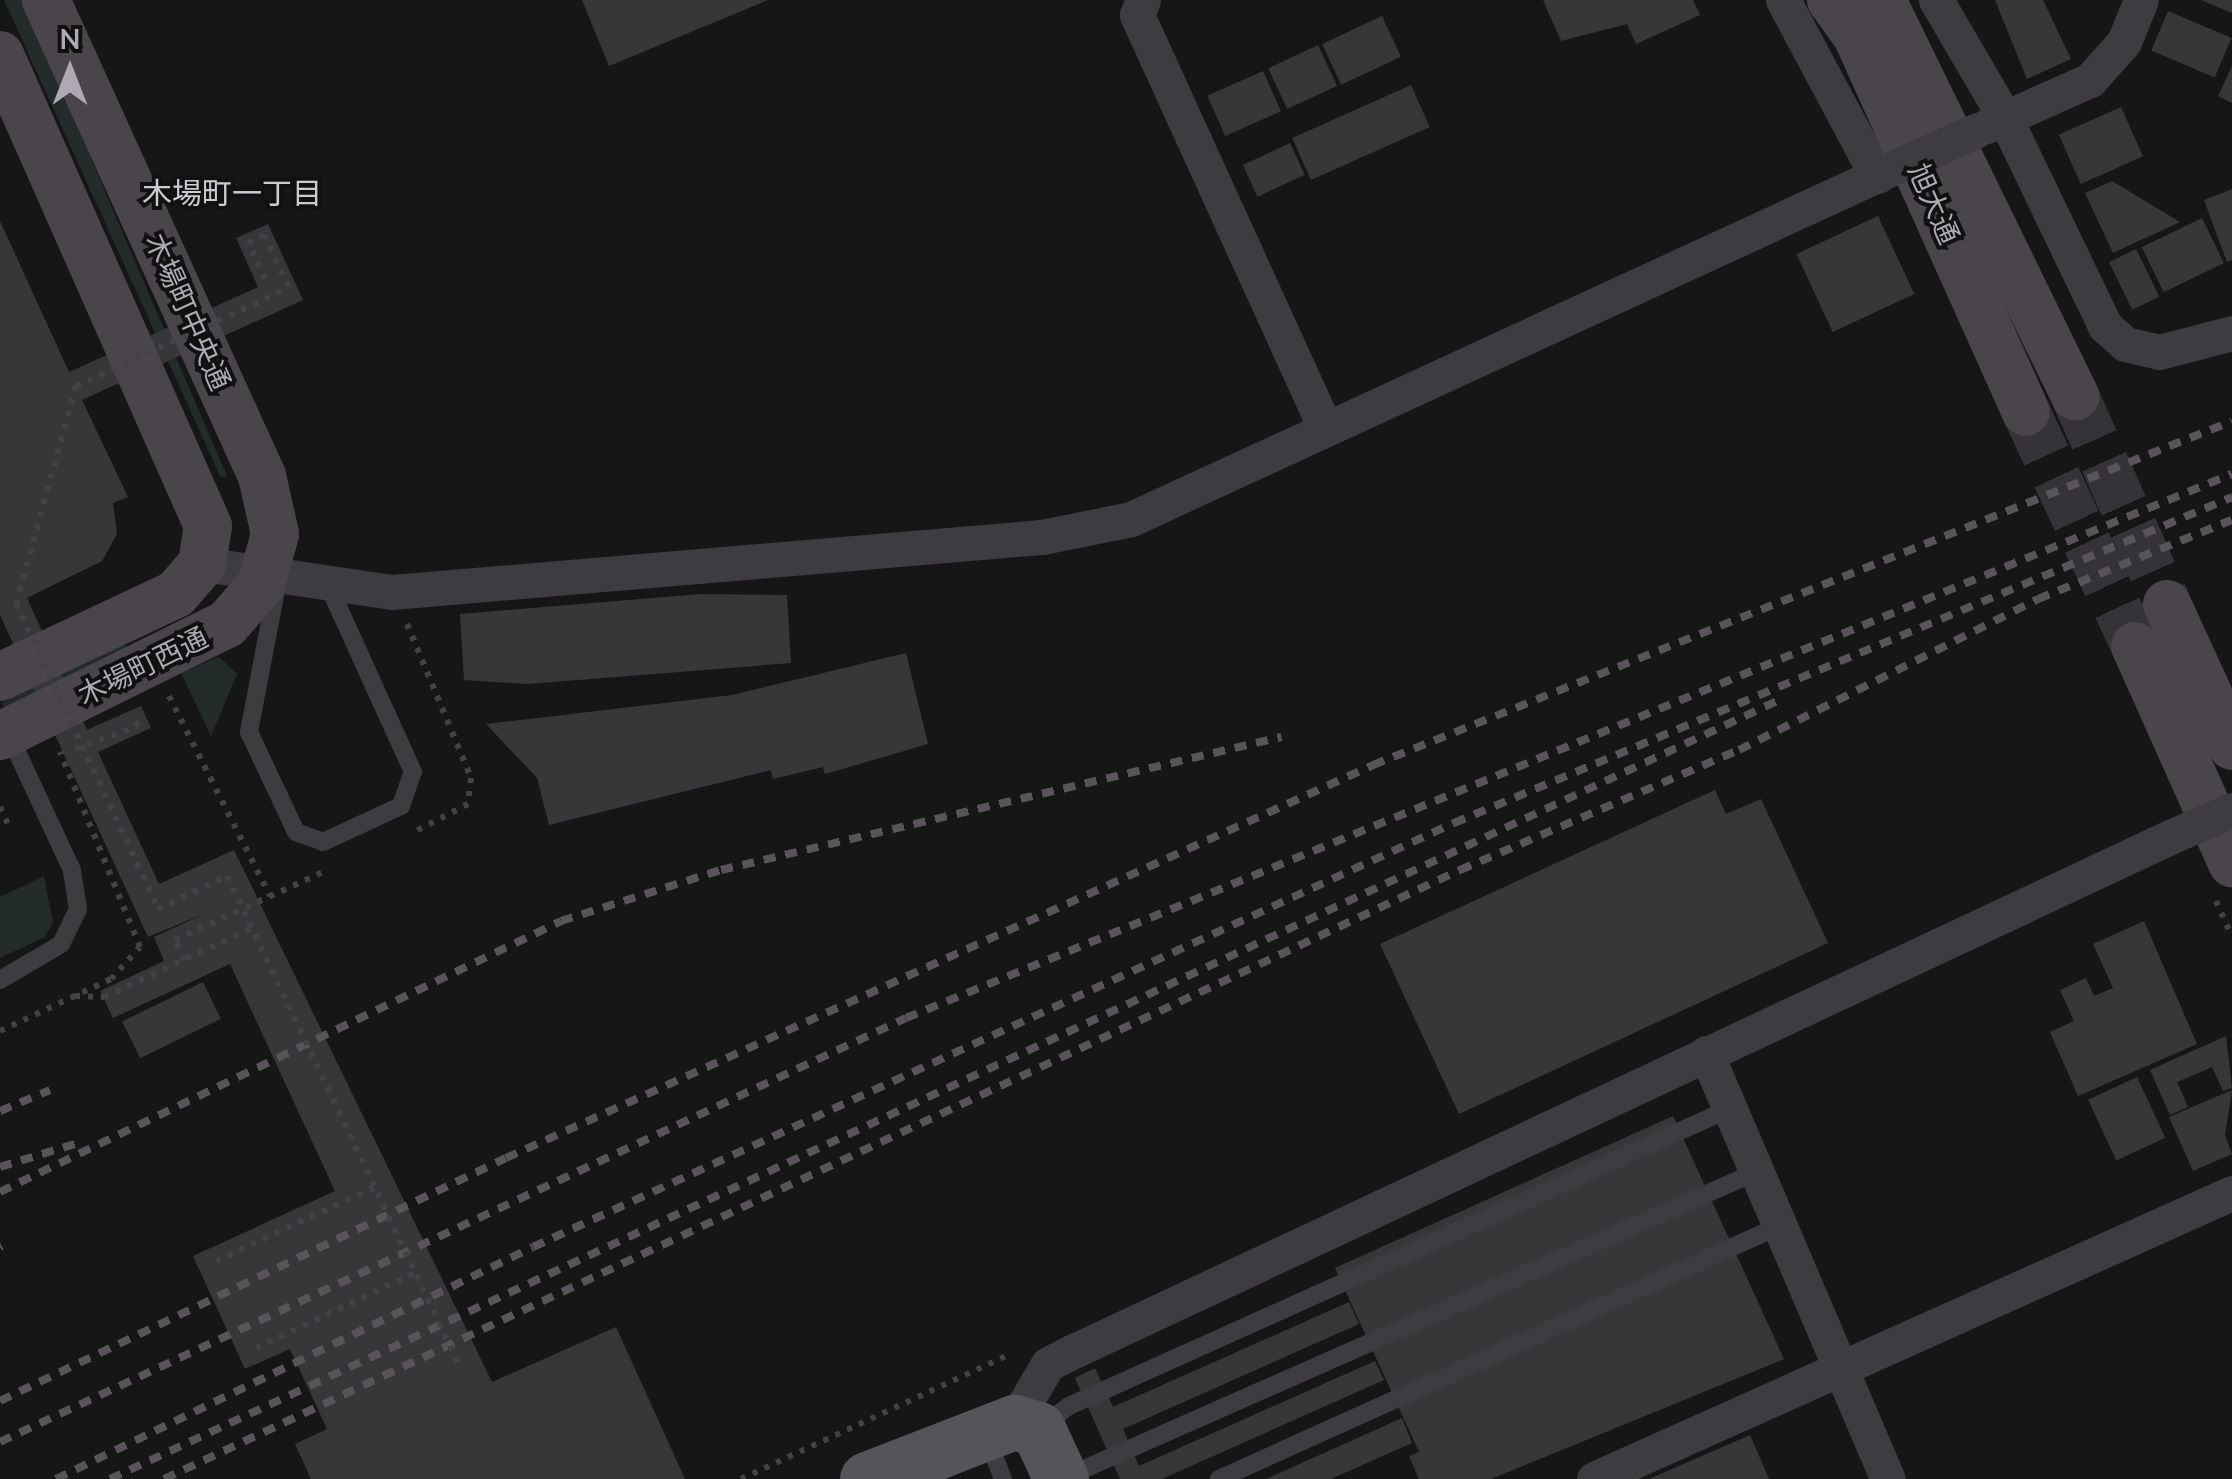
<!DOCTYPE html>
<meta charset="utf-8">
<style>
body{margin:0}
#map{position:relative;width:2232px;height:1479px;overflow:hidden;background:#171617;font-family:"Nunito Sans","Noto Sans JP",sans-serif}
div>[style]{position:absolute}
.green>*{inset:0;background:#242b2b;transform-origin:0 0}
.building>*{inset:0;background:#373639;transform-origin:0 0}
.secondary-tunnel>*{height:48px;margin-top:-24px;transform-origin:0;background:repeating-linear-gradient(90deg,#353337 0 48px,transparent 0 72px)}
.path>*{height:6px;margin-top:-3px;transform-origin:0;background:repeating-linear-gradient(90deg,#444147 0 5px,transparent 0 13px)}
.lane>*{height:18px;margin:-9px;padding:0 9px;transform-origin:9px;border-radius:9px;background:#3f3c41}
.street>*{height:35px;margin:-17.5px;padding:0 17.5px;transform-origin:17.5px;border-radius:17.5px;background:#3f3c41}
.secondary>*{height:48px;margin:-24px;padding:0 24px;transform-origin:24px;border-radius:24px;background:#49454b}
.primary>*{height:55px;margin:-27.5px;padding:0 27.5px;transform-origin:27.5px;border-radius:27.5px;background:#57535a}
.rail>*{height:8px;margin-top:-4px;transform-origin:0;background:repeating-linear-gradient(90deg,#58545a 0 12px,transparent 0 22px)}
.path-bridge>*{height:6px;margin-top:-3px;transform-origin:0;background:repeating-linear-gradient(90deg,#444147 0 5px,transparent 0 13px)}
.street-bridge>*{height:35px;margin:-17.5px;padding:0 17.5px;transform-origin:17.5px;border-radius:17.5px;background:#3f3c41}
span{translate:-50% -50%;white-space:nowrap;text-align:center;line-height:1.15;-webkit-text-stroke:8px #121112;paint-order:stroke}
.street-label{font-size:28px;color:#afa9b5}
.neighbourhood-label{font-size:30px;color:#cecad2}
.north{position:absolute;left:20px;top:20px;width:100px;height:100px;-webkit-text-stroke:8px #121112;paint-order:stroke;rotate:0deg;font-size:28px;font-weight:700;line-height:40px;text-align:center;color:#afa9b5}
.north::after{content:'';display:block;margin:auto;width:35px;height:45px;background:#afa9b5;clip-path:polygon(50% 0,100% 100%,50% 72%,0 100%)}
</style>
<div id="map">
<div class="green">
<div style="clip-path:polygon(4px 0,23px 0,227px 476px,221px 478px)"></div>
<div style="left:123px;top:641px;width:9px;height:136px;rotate:63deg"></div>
<div style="clip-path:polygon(219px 657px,237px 674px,211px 736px,181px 673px)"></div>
<div style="clip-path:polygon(44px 876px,53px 922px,45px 937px,0 958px,0 897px)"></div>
</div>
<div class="building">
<div style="clip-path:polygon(582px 0,768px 0,609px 66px)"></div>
<div style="clip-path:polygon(1543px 0,1693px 0,1700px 15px,1636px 44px,1627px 24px,1561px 41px)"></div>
<div style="clip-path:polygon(1995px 0,2043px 0,2071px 59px,2027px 79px)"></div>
<div style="clip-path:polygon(2201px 0,2232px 0,2232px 13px)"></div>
<div style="left:2168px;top:11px;width:69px;height:43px;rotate:23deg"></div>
<div style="left:1382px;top:16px;width:45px;height:66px;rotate:65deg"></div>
<div style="left:1318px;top:45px;width:45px;height:55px;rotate:65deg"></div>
<div style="clip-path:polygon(2232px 66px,2232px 103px,2218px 96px)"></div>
<div style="left:1263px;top:71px;width:44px;height:61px;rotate:66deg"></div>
<div style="left:1411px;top:85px;width:46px;height:130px;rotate:66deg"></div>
<div style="left:2121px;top:107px;width:54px;height:68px;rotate:66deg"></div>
<div style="left:1290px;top:143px;width:35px;height:52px;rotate:65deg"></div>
<div style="clip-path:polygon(2112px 181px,2180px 222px,2113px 253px,2085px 193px)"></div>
<div style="clip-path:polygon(2232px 189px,2232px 260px,2227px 262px,2204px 200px)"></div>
<div style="left:1878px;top:216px;width:86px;height:90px;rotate:65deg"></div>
<div style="left:2202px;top:218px;width:50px;height:67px;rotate:64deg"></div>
<div style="clip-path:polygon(0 221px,69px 372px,258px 287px,236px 238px,268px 224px,303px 300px,82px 400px,128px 497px,113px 503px,117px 534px,102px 561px,27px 598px,87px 730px,141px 706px,151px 728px,98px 752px,159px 884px,234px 850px,492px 1382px,616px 1327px,685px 1479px,311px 1479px,295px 1444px,327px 1429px,290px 1349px,245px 1369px,193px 1256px,335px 1191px,230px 964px,113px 1018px,100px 991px,164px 961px,154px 937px,206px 913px,148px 937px,0 615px)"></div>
<div style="left:2136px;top:249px;width:53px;height:30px;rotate:64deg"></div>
<div style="clip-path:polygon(701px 594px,787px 595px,791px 663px,528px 684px,464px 680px,460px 614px)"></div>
<div style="clip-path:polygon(906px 653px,928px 744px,825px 774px,823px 767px,773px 779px,771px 770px,549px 825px,537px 778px,486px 724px,732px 695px)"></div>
<div style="clip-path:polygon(1715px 790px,1726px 814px,1761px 799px,1828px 943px,1459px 1114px,1380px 944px)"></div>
<div style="clip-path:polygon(2144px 921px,2197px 1044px,2078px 1096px,2050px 1032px,2074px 1021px,2060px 990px,2086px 978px,2094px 996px,2113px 988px,2093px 944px)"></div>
<div style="left:203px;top:982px;width:41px;height:90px;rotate:64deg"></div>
<div style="clip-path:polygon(2226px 1036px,2232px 1088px,2223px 1091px,2212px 1067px,2177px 1082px,2188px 1107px,2170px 1115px,2150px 1070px)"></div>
<div style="left:2137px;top:1077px;width:67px;height:54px;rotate:65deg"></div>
<div style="clip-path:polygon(2232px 1090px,2225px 1135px,2232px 1154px,2193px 1171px,2169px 1117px)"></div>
<div style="clip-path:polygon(1673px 1116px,1784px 1359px,1491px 1479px,1419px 1479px,1409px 1456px,1419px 1452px,1335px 1268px)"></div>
<div style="clip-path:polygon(1349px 1302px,1359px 1324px,1123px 1429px,1139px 1466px,1375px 1361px,1384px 1380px,1162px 1479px,1120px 1479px,1075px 1378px,1095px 1368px,1113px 1407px)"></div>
<div style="clip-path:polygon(1402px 1418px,1412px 1443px,1331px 1479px,1266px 1479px)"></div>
<div style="clip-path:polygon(1750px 1435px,1769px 1479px,1649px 1479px)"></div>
</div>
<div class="secondary-tunnel">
<div style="left:2075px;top:396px;width:227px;rotate:66.1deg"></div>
<div style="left:2026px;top:412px;width:258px;rotate:65deg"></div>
</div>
<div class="path">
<div style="left:265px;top:279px;width:40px;rotate:-115deg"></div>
<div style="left:248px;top:243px;width:18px;rotate:-27deg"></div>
<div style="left:264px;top:235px;width:59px;rotate:64.7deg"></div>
<div style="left:16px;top:604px;width:226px;rotate:-74.6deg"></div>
<div style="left:407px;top:624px;width:167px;rotate:67.4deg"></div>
<div style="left:471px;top:778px;width:26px;rotate:97deg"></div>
<div style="left:468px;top:804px;width:59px;rotate:152.6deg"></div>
<div style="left:169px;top:696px;width:224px;rotate:63.2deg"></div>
<div style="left:75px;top:749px;width:67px;rotate:-20.1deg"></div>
<div style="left:138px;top:726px;width:10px;rotate:-114deg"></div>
<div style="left:0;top:807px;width:19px;rotate:65deg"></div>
<div style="left:2216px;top:901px;width:39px;rotate:66deg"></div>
<div style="left:184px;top:960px;width:22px;rotate:-114deg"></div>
<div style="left:175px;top:940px;width:167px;rotate:-24.7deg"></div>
<div style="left:75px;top:996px;width:29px;rotate:2deg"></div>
<div style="left:104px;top:997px;width:163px;rotate:-25deg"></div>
<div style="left:0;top:1031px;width:123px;rotate:-25.1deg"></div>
<div style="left:111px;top:979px;width:43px;rotate:-47.8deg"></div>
<div style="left:140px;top:947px;width:211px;rotate:-112.3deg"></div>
<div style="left:216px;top:1261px;width:175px;rotate:-25deg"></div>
<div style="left:256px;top:1348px;width:176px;rotate:-25.3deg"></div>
<div style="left:741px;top:1479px;width:299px;rotate:-24.9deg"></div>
</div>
<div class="lane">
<div style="left:277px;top:585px;width:150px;rotate:100.8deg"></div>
<div style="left:249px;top:732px;width:110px;rotate:64.8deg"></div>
<div style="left:296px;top:832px;width:29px;rotate:20deg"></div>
<div style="left:323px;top:842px;width:86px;rotate:-24.8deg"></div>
<div style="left:401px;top:806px;width:36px;rotate:-71deg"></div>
<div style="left:413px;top:772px;width:205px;rotate:-114.4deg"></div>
<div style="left:0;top:980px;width:71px;rotate:-30.5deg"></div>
<div style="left:61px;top:944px;width:39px;rotate:-64deg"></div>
<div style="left:78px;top:909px;width:39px;rotate:-99deg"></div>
<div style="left:72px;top:870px;width:151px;rotate:-115deg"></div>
<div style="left:1041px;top:1427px;width:35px;rotate:-37deg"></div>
<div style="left:1069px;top:1406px;width:724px;rotate:-24.23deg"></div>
<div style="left:987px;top:1438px;width:44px;rotate:68.7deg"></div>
<div style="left:1066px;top:1477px;width:754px;rotate:-23.85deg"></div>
<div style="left:1219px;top:1479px;width:614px;rotate:-24.31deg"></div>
</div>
<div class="street">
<div style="left:1143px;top:0;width:16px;rotate:112deg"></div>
<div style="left:1137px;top:15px;width:454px;rotate:65.5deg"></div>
<div style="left:1783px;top:0;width:200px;rotate:61.9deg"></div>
<div style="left:1936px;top:0;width:137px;rotate:59.7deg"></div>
<div style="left:2005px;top:118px;width:231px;rotate:64.3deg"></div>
<div style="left:2105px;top:326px;width:27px;rotate:42deg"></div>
<div style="left:2125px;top:344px;width:35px;rotate:13deg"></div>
<div style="left:2159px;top:352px;width:75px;rotate:-14.6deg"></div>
<div style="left:1987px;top:126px;width:113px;rotate:-24.1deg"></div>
<div style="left:2090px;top:80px;width:51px;rotate:-48.2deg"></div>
<div style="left:2124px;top:42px;width:45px;rotate:-68deg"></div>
<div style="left:202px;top:564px;width:192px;rotate:8.4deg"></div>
<div style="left:392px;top:592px;width:652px;rotate:-4.84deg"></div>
<div style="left:1042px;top:537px;width:91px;rotate:-11.4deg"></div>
<div style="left:1131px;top:519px;width:843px;rotate:-24.74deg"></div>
<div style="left:1706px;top:1053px;width:463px;rotate:66.9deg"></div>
<div style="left:1014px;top:1422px;width:67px;rotate:-59.6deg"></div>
<div style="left:1048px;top:1364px;width:31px;rotate:-27deg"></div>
<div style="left:1076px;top:1350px;width:1208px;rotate:-25.12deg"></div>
<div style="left:1594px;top:1479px;width:699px;rotate:-24.15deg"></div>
</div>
<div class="secondary">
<div style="left:1831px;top:0;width:44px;rotate:54.2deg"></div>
<div style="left:1857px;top:36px;width:412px;rotate:65.8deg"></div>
<div style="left:1882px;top:0;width:441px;rotate:64deg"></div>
<div style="left:0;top:55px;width:515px;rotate:66.17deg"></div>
<div style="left:208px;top:526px;width:38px;rotate:99deg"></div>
<div style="left:202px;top:564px;width:40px;rotate:131deg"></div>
<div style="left:176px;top:594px;width:195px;rotate:154.8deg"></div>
<div style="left:2167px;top:604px;width:156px;rotate:65.4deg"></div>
<div style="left:2135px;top:646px;width:238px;rotate:65.9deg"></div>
<div style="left:0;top:736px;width:253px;rotate:-26.3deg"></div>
<div style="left:227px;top:624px;width:52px;rotate:-48.9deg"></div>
<div style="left:261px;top:585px;width:53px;rotate:-74.6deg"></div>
<div style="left:275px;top:534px;width:59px;rotate:-102.6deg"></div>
<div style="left:262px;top:476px;width:523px;rotate:-114.41deg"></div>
</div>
<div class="primary">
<div style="left:867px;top:1479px;width:158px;rotate:-21.2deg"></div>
<div style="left:1014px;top:1422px;width:25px;rotate:16deg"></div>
<div style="left:1038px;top:1429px;width:55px;rotate:65.3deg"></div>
</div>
<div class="rail">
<div style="left:0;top:1111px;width:54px;rotate:-22.8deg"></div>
<div style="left:0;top:1167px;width:82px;rotate:-17.1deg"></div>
<div style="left:0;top:1192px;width:623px;rotate:-25.78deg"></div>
<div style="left:561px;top:921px;width:168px;rotate:-17.7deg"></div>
<div style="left:721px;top:870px;width:576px;rotate:-13.36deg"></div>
<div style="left:0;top:1247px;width:2px;rotate:-27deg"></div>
<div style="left:0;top:1401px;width:561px;rotate:-25.65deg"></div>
<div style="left:506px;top:1158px;width:952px;rotate:-24.38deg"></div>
<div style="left:1373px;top:765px;width:925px;rotate:-21.82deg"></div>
<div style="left:0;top:1442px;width:1000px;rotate:-25.08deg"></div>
<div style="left:906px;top:1018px;width:1433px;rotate:-22.31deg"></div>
<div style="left:56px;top:1479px;width:530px;rotate:-25.94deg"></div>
<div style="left:533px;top:1247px;width:1014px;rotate:-24.72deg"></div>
<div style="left:1454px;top:823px;width:844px;rotate:-22.73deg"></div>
<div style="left:110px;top:1479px;width:1840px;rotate:-25.02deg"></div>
<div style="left:164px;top:1479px;width:1432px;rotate:-25.17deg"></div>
<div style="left:1460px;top:870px;width:304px;rotate:-23.3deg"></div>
<div style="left:1739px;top:750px;width:335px;rotate:-26.8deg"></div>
<div style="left:2038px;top:599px;width:209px;rotate:-22.2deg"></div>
</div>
<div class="path-bridge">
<div style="left:76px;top:386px;width:234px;rotate:-24.7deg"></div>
<div style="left:16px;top:604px;width:336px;rotate:65deg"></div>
<div style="left:158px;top:909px;width:76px;rotate:-25.6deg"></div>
<div style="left:227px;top:876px;width:546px;rotate:64.61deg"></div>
</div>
<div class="street-bridge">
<div style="left:1897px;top:166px;width:88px;rotate:-24.2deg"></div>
<div style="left:2170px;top:837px;width:68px;rotate:-23.5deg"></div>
</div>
<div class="street-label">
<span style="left:1933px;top:204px;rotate:66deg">旭大通</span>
<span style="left:187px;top:312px;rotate:66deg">木場町中央通</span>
<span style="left:143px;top:667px;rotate:-26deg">木場町西通</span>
</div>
<div class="neighbourhood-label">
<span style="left:232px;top:195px">木場町一丁目</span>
</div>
<div class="north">N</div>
</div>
